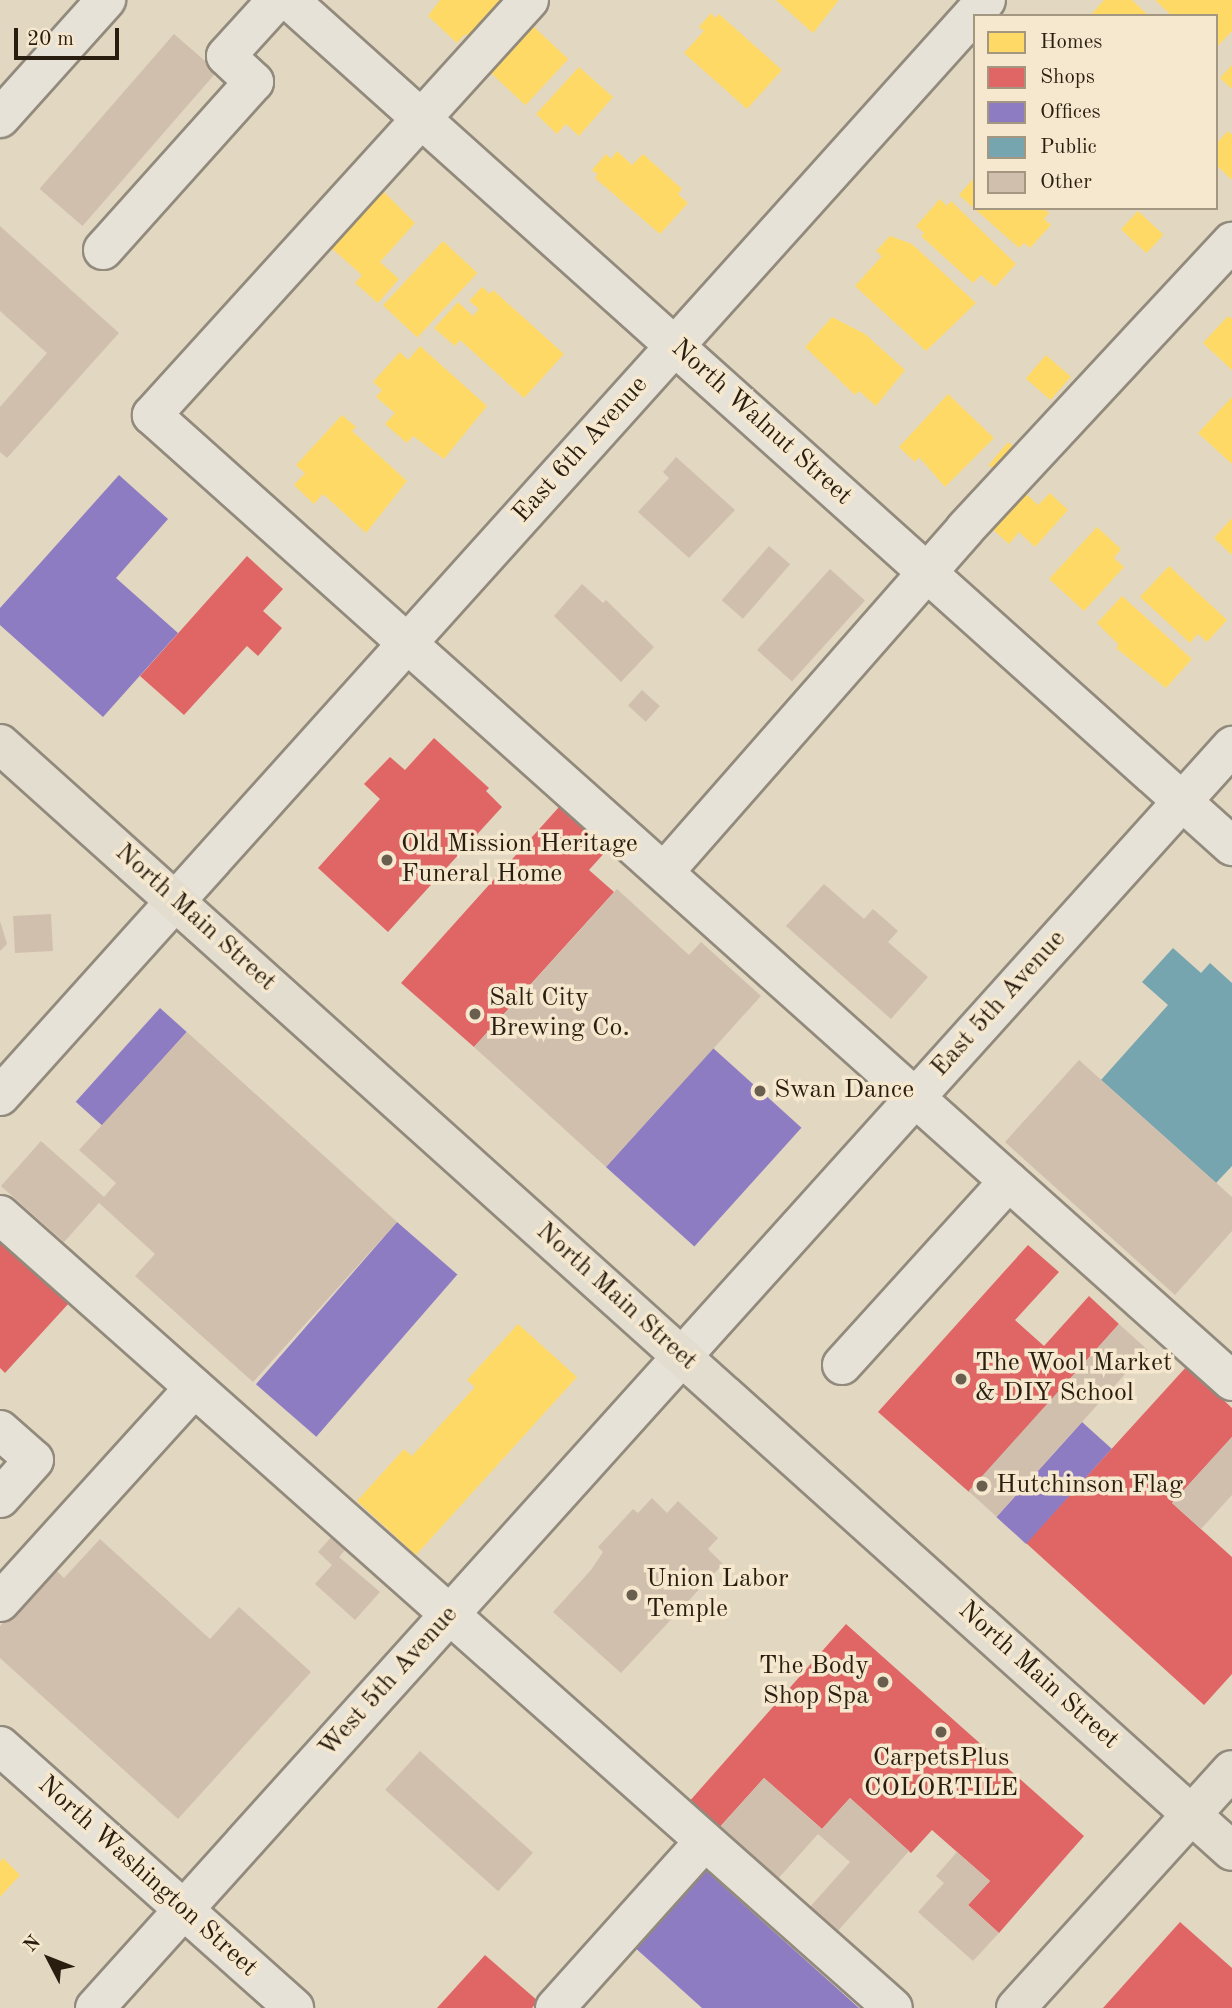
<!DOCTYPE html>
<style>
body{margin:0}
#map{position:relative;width:1232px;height:2008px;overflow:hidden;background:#e2d7c1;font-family:"Old Standard TT",serif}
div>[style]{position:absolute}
.homes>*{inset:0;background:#ffd966;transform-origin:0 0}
.shops>*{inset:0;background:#e06666}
.offices>*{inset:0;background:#8e7cc3;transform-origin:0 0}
.public>*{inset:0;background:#76a5af}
.building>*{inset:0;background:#d1bfae;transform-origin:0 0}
.roads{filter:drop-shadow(2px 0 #928a7c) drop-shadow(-2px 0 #928a7c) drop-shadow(0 2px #928a7c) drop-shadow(0 -2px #928a7c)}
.minor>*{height:38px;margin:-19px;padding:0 19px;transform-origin:19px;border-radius:19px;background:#e7e2d7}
.major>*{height:38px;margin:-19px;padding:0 19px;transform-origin:19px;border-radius:19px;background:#e3ddd0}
.dots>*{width:19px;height:19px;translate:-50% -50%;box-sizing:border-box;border:4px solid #f5e8ce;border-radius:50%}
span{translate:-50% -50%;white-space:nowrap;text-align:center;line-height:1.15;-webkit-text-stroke:7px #f5e8ce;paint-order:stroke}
.street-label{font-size:26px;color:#291d10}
.poi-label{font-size:26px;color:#291d10}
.left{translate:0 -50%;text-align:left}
.right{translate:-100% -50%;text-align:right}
.legend{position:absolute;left:973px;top:14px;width:245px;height:196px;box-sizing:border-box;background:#f5e8ce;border:2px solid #a39782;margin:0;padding:9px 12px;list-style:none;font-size:21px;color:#291d10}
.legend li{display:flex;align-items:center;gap:14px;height:35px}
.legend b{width:35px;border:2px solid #a39782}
.north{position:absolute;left:14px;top:1924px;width:70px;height:70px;-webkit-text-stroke:5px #f5e8ce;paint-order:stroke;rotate:312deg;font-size:19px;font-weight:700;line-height:28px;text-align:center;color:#291d10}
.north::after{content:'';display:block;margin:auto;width:24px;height:32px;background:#291d10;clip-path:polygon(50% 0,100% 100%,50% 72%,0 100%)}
.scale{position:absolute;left:14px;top:28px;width:105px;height:32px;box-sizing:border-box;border:4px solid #291d10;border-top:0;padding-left:9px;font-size:21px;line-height:24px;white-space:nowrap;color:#291d10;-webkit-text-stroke:5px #f5e8ce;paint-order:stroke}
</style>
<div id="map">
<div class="homes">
<div style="clip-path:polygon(440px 0,502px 0,469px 37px,465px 34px,457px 43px,428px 16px)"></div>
<div style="clip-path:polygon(776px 0,839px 0,813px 33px)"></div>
<div style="clip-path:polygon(1104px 0,1132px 0,1149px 16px,1090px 16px)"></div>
<div style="clip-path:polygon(1155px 0,1232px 0,1232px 31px,1216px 48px,1216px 16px,1172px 16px)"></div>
<div style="clip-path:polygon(711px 13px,715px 18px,719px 14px,782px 70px,747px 109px,684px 53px,704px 31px,699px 27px)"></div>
<div style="left:534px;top:27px;width:47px;height:63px;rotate:43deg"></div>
<div style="clip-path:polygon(1232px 65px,1232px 89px,1220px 78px)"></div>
<div style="clip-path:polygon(579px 67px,613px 97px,579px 136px,566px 124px,557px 134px,536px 114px)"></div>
<div style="clip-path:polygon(1228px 131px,1232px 135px,1232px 180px,1216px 165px,1216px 144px)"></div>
<div style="clip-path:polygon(617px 151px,632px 165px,643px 154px,682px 189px,678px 194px,688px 203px,660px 234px,595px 178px,598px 175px,592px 170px,606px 154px,611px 159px)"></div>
<div style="clip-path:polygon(975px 177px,975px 208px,1044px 208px,1049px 213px,1044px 219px,1051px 225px,1030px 248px,1024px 243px,1019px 248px,959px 195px)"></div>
<div style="clip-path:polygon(382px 190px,415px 223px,380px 262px,399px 279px,378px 303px,355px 283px,362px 275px,330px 247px)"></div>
<div style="clip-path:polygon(940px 199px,947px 206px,951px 201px,1016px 264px,995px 287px,981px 275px,973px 283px,921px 236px,924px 233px,916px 226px)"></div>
<div style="left:1138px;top:211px;width:35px;height:25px;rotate:43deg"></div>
<div style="clip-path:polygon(890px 236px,912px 244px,976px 303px,926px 351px,855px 286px,882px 256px,876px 251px)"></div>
<div style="left:443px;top:241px;width:47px;height:88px;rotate:43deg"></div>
<div style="clip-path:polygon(482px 287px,490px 294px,493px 290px,564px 354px,524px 398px,460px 340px,455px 346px,434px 328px,458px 302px,473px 316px,479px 309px,469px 301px)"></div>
<div style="clip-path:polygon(1228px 316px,1232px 319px,1232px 370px,1203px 343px)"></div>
<div style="clip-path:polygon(832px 317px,865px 334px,905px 370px,876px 406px,859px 391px,855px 395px,805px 347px)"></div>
<div style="clip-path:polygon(420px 346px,487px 406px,444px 459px,413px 436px,407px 443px,385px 424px,395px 413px,376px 397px,382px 390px,373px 382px,400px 352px,408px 360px)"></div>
<div style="left:1046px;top:355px;width:33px;height:31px;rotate:41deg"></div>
<div style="clip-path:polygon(948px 394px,994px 438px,945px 487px,919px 457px,915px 462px,899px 447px)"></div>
<div style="clip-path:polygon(1232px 397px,1232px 464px,1198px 433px)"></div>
<div style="clip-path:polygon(342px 415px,356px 427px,352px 431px,407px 481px,366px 533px,323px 494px,314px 504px,294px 485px,305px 473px,296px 465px)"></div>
<div style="left:1008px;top:442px;width:17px;height:30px;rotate:40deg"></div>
<div style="clip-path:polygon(1022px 490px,1038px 505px,1050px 493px,1068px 510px,1035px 547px,1019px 532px,1009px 544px,989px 526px)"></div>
<div style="clip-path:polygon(1232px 518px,1232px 555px,1214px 538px)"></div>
<div style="clip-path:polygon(1097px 527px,1121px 549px,1114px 558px,1124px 567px,1084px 611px,1049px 579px)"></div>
<div style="clip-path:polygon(1169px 566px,1227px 620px,1207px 642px,1198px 634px,1190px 643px,1140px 597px)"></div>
<div style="clip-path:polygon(1122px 596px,1192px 659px,1166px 688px,1116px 648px,1119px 645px,1097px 623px)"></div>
<div style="clip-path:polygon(518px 1324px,577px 1377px,416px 1555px,357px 1501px,404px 1449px,412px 1456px,475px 1387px,467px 1380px)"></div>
<div style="clip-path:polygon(3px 1858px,20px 1875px,0 1897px,0 1862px)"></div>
</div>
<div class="shops">
<div style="clip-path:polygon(247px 556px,283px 589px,263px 611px,282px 628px,258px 656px,247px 646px,184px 715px,140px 676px)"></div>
<div style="clip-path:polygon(434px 738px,489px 788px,486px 791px,502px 807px,388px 932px,318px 868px,380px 799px,364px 784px,390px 757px,405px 770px)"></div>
<div style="clip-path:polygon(559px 807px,607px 850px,589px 870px,614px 892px,474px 1047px,401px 983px)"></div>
<div style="clip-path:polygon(0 1238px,70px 1302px,5px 1373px,0 1368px)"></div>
<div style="clip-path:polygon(1028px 1245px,1059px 1272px,1015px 1320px,1044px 1346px,1089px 1296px,1119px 1324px,969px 1492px,878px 1412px)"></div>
<div style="clip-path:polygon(1187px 1366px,1232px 1408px,1232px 1437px,1172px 1503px,1232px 1557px,1232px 1674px,1204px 1705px,1026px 1543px)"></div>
<div style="clip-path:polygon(846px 1624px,1084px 1836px,999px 1933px,968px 1905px,990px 1881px,932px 1830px,911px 1853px,850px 1798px,822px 1829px,764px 1778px,718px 1829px,688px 1803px)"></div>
<div style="clip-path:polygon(1180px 1922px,1232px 1968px,1232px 2008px,1103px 2008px)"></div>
<div style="clip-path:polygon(485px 1955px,538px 2001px,532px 2008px,437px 2008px)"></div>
</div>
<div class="offices">
<div style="clip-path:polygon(119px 475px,168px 519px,116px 578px,178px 633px,103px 717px,0 625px,0 608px)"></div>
<div style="left:160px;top:1008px;width:36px;height:126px;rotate:42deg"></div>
<div style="left:713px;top:1048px;width:119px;height:160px;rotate:42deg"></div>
<div style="left:397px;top:1222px;width:80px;height:215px;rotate:41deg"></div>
<div style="left:1082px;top:1422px;width:40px;height:128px;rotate:42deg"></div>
<div style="clip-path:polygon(702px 1867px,859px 2008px,702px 2008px,632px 1945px)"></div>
</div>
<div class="public">
<div style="clip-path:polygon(1173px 948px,1201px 973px,1210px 963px,1232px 983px,1232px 1166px,1216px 1183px,1101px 1080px,1168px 1005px,1142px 982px)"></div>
</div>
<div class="building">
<div style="left:174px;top:34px;width:57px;height:205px;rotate:41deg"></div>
<div style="clip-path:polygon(0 226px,119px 333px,7px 458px,0 452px,0 407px,47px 353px,0 311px)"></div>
<div style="clip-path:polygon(676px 457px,735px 510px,689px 558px,638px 512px,669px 478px,663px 472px)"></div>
<div style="left:769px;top:546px;width:28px;height:72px;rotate:41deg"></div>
<div style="left:830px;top:569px;width:47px;height:109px;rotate:42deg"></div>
<div style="clip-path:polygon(582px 584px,603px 603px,606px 600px,654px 647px,621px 682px,554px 616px)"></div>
<div style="left:642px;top:690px;width:24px;height:21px;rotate:42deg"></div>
<div style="clip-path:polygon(824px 884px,864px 919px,873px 909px,898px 931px,888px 942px,928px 977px,891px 1019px,786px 926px)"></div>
<div style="clip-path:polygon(617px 889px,689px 955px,701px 942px,761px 996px,606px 1167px,474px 1047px)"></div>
<div style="left:51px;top:914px;width:37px;height:38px;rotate:87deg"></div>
<div style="clip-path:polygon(0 921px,7px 944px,0 951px)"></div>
<div style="clip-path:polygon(187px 1032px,397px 1222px,253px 1382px,135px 1276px,155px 1254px,99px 1203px,64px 1242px,1px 1186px,41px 1141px,104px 1197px,116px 1183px,79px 1150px)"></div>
<div style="clip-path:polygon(1079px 1060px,1232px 1197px,1232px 1231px,1175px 1295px,1005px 1142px)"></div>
<div style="left:1119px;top:1324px;width:38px;height:225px;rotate:42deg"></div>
<div style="clip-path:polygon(1232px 1437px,1232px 1495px,1201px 1529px,1172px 1503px)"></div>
<div style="clip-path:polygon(652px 1498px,667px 1513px,678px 1501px,718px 1538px,708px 1549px,723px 1564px,621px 1673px,553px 1612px,591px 1570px,603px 1552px,598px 1547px,633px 1509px,638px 1513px)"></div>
<div style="clip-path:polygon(333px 1535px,347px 1548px,339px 1557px,380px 1592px,355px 1620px,315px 1584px,332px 1565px,318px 1552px)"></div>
<div style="clip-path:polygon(100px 1539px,210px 1639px,239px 1607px,311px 1672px,178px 1819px,0 1658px,0 1626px,53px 1567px,64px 1578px)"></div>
<div style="left:420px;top:1751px;width:152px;height:52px;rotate:42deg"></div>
<div style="clip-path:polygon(764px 1778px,822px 1829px,850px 1798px,909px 1851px,836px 1933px,809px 1908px,850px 1862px,818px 1834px,776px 1881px,718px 1829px)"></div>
<div style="clip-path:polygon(957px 1852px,990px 1881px,968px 1905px,999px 1933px,973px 1961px,918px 1912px,944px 1883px,936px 1876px)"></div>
</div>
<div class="roads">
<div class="minor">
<div style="left:289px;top:0;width:1267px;rotate:41.9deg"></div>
<div style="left:529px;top:0;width:561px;rotate:132.25deg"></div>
<div style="left:152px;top:415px;width:1449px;rotate:41.81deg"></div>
<div style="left:0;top:118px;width:159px;rotate:-48.1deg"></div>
<div style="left:103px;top:250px;width:226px;rotate:-48.1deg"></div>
<div style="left:254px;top:82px;width:38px;rotate:-137deg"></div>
<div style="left:226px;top:56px;width:76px;rotate:-47.7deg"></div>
<div style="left:664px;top:872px;width:456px;rotate:-48.7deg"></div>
<div style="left:965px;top:529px;width:392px;rotate:-47.1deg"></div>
<div style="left:0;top:1096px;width:1474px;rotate:-48.02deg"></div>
<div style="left:0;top:1215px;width:1194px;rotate:41.61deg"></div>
<div style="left:842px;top:1365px;width:248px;rotate:-47.8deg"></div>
<div style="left:0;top:1430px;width:45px;rotate:41.4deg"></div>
<div style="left:34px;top:1460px;width:51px;rotate:131.8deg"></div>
<div style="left:0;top:1602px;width:289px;rotate:-47.8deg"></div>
<div style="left:0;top:1746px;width:394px;rotate:41.7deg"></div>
<div style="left:95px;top:2008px;width:1699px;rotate:-47.98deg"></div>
<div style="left:555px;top:2008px;width:224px;rotate:-48.1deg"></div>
</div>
<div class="major">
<div style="left:0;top:744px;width:1656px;rotate:41.94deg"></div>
<div style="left:1016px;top:2008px;width:321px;rotate:-47.8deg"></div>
</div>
</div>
<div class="dots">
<div style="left:387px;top:860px;background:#6a5e4e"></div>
<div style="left:475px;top:1014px;background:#6a5e4e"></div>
<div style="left:760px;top:1091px;background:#6a5e4e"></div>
<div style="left:961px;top:1379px;background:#6a5e4e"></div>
<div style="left:982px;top:1486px;background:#6a5e4e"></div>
<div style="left:632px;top:1595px;background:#6a5e4e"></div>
<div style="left:883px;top:1682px;background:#6a5e4e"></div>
<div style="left:941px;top:1732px;background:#6a5e4e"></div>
</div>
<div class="street-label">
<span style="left:761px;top:423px;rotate:42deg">North Walnut Street</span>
<span style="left:581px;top:450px;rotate:-48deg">East 6th Avenue</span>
<span style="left:195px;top:918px;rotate:42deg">North Main Street</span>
<span style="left:999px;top:1004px;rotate:-48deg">East 5th Avenue</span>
<span style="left:616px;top:1297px;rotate:42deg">North Main Street</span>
<span style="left:1038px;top:1676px;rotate:42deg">North Main Street</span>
<span style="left:389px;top:1682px;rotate:-48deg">West 5th Avenue</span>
<span style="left:147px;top:1877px;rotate:42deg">North Washington Street</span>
</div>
<div class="poi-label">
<span class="left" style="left:401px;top:860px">Old Mission Heritage<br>Funeral Home</span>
<span class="left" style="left:489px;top:1014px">Salt City<br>Brewing Co.</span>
<span class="left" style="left:774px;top:1091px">Swan Dance</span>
<span class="left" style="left:975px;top:1379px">The Wool Market<br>&amp; DIY School</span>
<span class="left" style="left:996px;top:1486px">Hutchinson Flag</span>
<span class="left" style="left:646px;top:1595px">Union Labor<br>Temple</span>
<span class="right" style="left:869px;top:1682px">The Body<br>Shop Spa</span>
<span style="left:941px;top:1774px">CarpetsPlus<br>COLORTILE</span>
</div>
<ul class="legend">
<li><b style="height:19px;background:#ffd966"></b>Homes</li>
<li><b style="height:19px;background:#e06666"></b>Shops</li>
<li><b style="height:19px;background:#8e7cc3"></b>Offices</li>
<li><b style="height:19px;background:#76a5af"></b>Public</li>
<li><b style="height:19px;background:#d1bfae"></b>Other</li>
</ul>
<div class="north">N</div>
<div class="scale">20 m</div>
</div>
